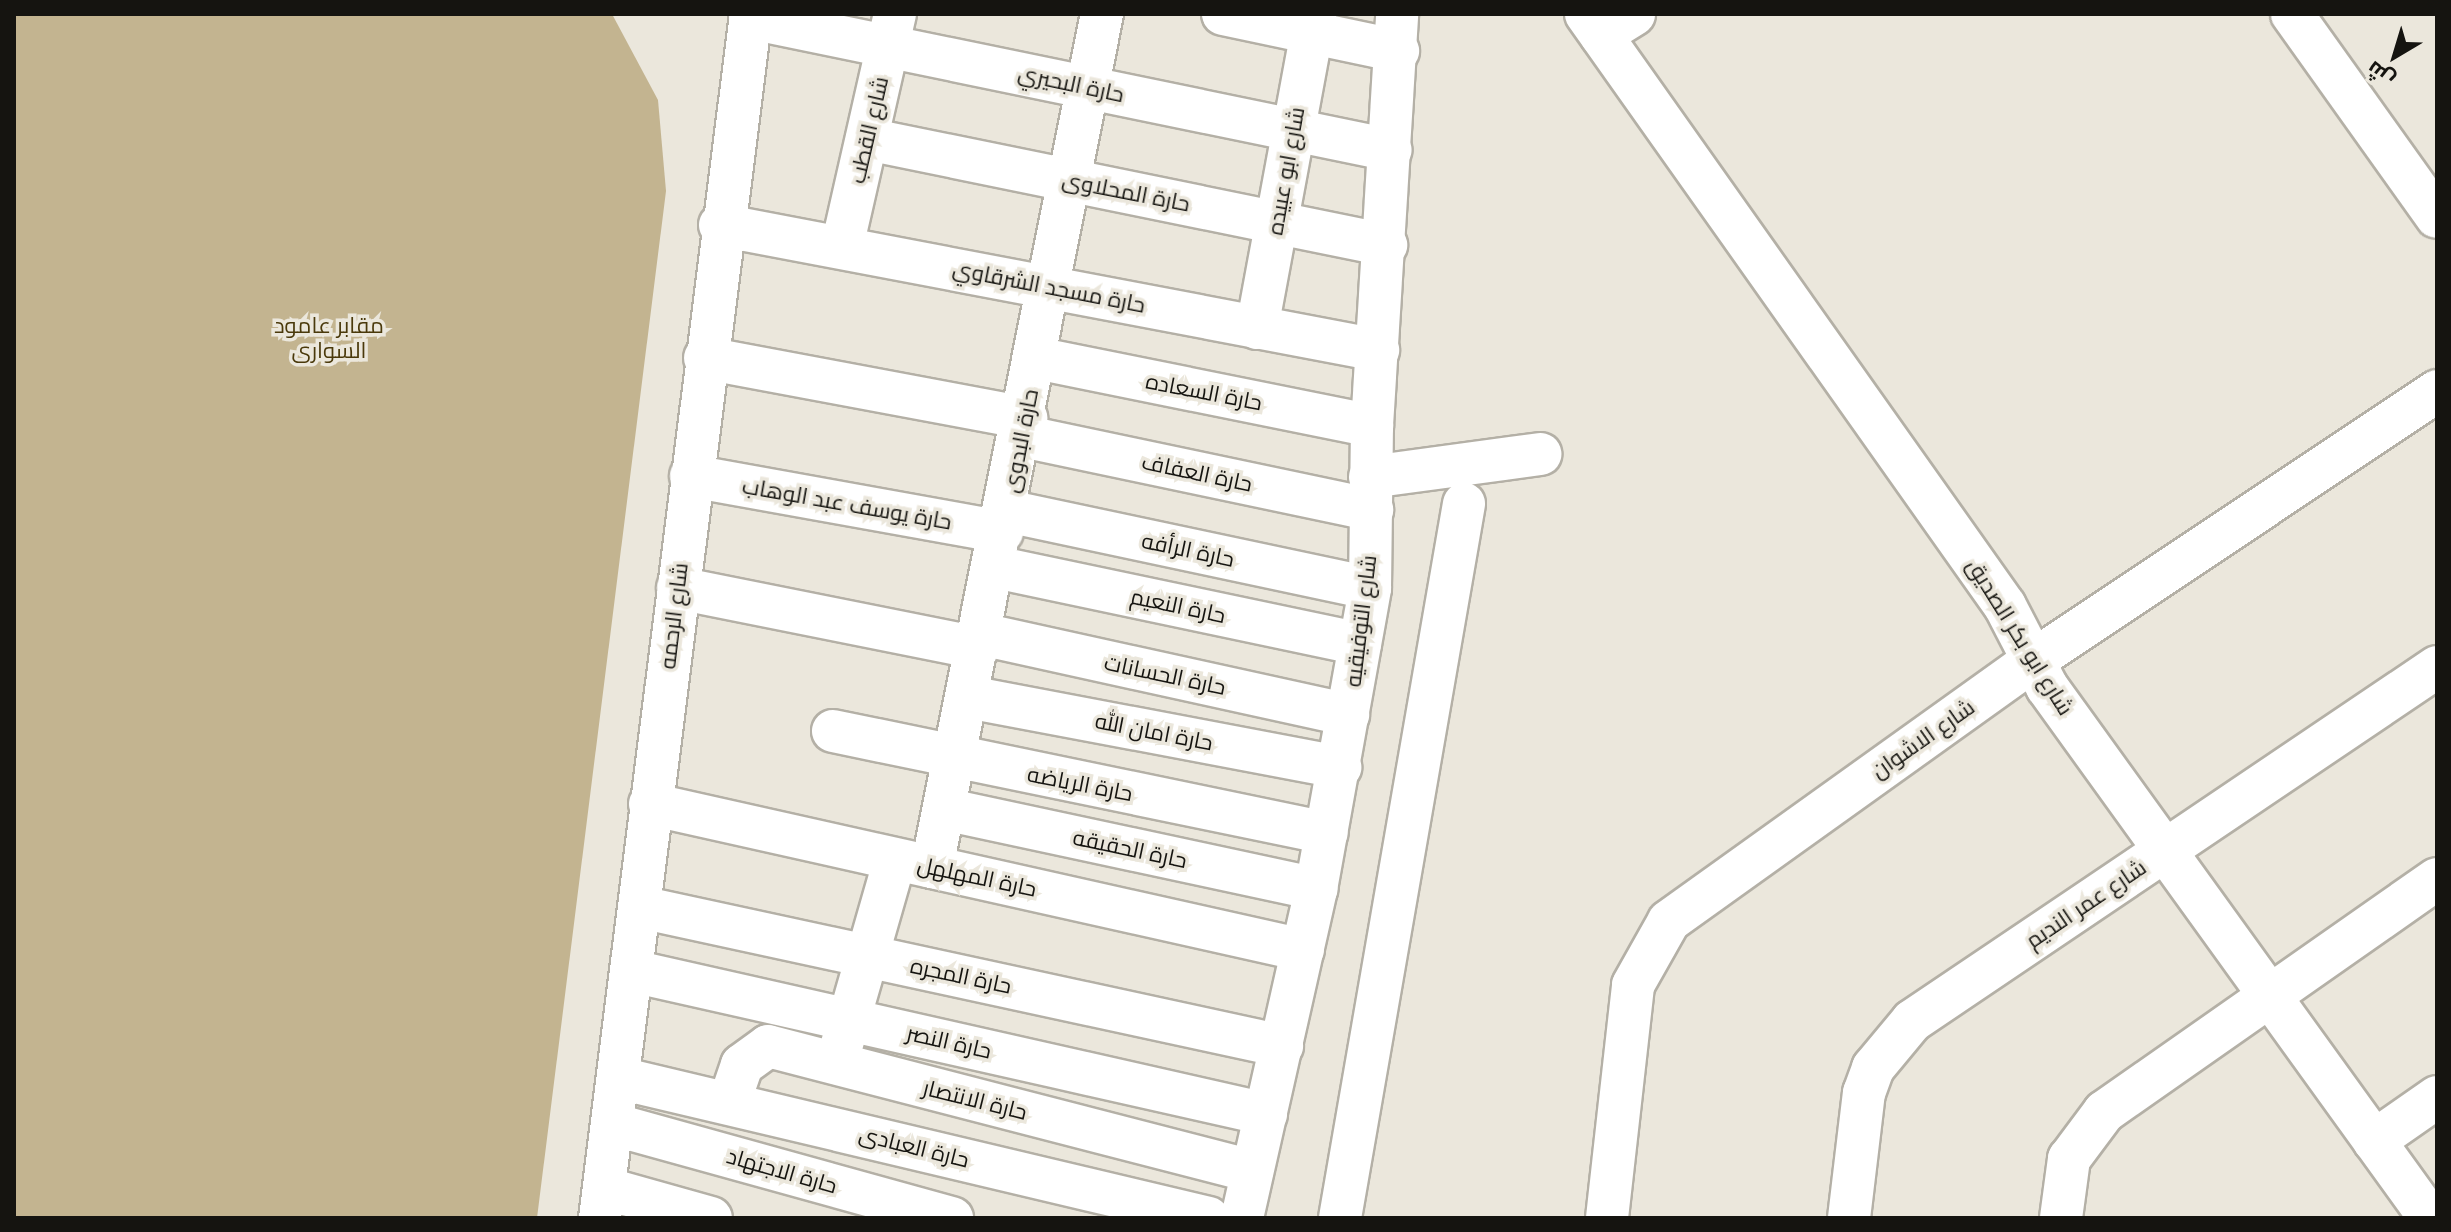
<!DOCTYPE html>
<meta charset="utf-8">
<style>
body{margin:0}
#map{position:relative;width:2451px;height:1232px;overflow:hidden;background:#ebe7dc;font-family:"PT Sans",Cairo,sans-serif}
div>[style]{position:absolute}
.green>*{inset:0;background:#c3b490}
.roads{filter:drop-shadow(2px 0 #b4b0a6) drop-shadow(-2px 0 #b4b0a6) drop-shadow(0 2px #b4b0a6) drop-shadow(0 -2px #b4b0a6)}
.minor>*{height:42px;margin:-21px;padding:0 21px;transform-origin:21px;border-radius:21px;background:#fff}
span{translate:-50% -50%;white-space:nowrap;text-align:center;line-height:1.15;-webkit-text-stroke:7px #ebe7dc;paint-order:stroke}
.street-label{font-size:22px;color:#151410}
.park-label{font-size:22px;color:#4a390b}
.frame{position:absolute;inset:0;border:16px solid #151410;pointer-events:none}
.north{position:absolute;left:2355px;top:16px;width:80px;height:80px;-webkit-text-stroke:6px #ebe7dc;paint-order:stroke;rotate:218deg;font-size:22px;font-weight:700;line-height:32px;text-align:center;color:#151410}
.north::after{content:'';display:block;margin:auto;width:28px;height:36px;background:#151410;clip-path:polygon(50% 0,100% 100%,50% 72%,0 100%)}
</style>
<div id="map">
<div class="green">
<div style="clip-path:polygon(14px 14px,612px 14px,658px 100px,666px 191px,537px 1218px,14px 1218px)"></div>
</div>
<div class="roads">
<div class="minor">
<div style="left:1223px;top:14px;width:179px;rotate:11.9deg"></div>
<div style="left:1586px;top:14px;width:725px;rotate:54.71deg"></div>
<div style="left:2005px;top:606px;width:91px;rotate:62.6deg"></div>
<div style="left:2047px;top:687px;width:655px;rotate:54.2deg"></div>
<div style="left:2292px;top:14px;width:249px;rotate:54.5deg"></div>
<div style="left:750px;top:18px;width:654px;rotate:11.64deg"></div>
<div style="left:1601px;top:35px;width:39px;rotate:-32deg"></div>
<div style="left:867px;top:139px;width:530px;rotate:11.54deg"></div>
<div style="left:720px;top:225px;width:670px;rotate:10.76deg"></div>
<div style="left:842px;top:247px;width:239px;rotate:-77.2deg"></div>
<div style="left:1257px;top:328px;width:319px;rotate:-79.5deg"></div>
<div style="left:705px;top:358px;width:327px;rotate:10.6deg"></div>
<div style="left:1036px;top:358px;width:343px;rotate:11.4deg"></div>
<div style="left:1022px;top:436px;width:358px;rotate:11.9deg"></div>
<div style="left:691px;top:476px;width:316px;rotate:10.2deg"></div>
<div style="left:1370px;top:477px;width:172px;rotate:-7.7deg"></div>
<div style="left:1007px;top:511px;width:371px;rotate:12deg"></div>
<div style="left:995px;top:567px;width:373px;rotate:11.9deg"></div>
<div style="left:678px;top:588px;width:306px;rotate:11.3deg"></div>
<div style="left:981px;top:634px;width:376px;rotate:12.4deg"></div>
<div style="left:968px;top:697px;width:379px;rotate:10.7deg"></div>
<div style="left:833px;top:731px;width:504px;rotate:11.67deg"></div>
<div style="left:650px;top:804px;width:669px;rotate:12.6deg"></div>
<div style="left:944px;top:809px;width:381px;rotate:12.1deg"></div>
<div style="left:932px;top:867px;width:870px;rotate:-78.73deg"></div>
<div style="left:640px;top:907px;width:657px;rotate:12.22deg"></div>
<div style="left:632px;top:971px;width:650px;rotate:12.71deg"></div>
<div style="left:842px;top:1044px;width:192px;rotate:-74deg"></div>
<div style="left:619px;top:1078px;width:606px;rotate:13.35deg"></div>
<div style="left:729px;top:1103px;width:40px;rotate:-71.1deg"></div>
<div style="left:742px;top:1065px;width:32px;rotate:-36deg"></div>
<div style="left:768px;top:1046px;width:500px;rotate:14.5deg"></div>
<div style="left:612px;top:1124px;width:353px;rotate:15.5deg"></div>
<div style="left:2374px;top:1141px;width:77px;rotate:-34.9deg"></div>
<div style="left:604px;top:1188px;width:111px;rotate:15.7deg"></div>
<div style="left:600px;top:1218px;width:1213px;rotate:-82.85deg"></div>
<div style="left:1242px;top:1218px;width:337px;rotate:-77.3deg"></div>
<div style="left:1316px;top:889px;width:306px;rotate:-79.8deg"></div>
<div style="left:1370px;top:588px;width:162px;rotate:-89.3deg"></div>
<div style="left:1372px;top:426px;width:413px;rotate:-86.5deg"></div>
<div style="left:1340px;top:1218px;width:725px;rotate:-80.15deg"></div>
<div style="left:1607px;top:1218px;width:234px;rotate:-83.6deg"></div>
<div style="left:1633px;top:985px;width:73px;rotate:-60.6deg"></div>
<div style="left:1669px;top:921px;width:452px;rotate:-35.6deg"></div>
<div style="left:2037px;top:658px;width:481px;rotate:-33.7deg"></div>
<div style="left:1849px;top:1218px;width:126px;rotate:-83.2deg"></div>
<div style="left:1864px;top:1093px;width:27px;rotate:-70deg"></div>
<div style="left:1873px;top:1068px;width:61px;rotate:-50.3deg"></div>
<div style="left:1912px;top:1021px;width:633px;rotate:-33.99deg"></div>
<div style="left:2061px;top:1218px;width:60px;rotate:-82.3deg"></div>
<div style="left:2069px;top:1159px;width:59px;rotate:-53.3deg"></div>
<div style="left:2104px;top:1112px;width:406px;rotate:-35deg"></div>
</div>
</div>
<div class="street-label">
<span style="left:1071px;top:84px;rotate:12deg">حارة البحيري</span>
<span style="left:869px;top:130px;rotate:-77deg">شارع القطب</span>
<span style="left:1286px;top:171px;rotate:-80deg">شارع ابو عبيده</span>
<span style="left:1126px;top:192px;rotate:11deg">حارة المحلاوى</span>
<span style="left:1049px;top:287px;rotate:11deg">حارة مسجد الشرقاوي</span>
<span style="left:1204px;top:392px;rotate:11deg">حارة السعاده</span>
<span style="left:1021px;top:441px;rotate:-79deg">حارة البدوى</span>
<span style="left:1197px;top:473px;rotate:12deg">حارة العفاف</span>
<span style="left:847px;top:504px;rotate:10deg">حارة يوسف عبد الوهاب</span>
<span style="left:1188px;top:550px;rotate:12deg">حارة الرأفه</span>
<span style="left:1178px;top:606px;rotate:12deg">حارة النعيم</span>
<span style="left:674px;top:616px;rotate:-83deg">شارع الرحمه</span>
<span style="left:1361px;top:621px;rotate:-83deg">شارع التوفيقيه</span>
<span style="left:2020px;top:637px;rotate:58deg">شارع ابو بكر الصديق</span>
<span style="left:1165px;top:675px;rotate:12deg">حارة الحسانات</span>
<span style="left:1154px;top:732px;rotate:11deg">حارة امان الله</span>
<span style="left:1923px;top:739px;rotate:-35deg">شارع الاشوان</span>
<span style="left:1080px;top:784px;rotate:11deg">حارة الرياضه</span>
<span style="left:1130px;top:849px;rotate:12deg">حارة الحقيقه</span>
<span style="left:977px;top:877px;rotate:12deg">حارة المهلهل</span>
<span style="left:2086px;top:904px;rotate:-34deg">شارع عمر النديم</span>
<span style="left:961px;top:976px;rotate:12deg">حارة المجره</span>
<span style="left:949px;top:1042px;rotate:13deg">حارة النصر</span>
<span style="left:975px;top:1100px;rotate:14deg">حارة الانتصار</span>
<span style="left:914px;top:1147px;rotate:14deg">حارة العبادى</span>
<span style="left:782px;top:1171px;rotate:16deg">حارة الاجتهاد</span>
</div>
<div class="park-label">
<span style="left:329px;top:338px">مقابر عامود<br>السوارى</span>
</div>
<div class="frame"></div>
<div class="north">ش</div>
</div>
